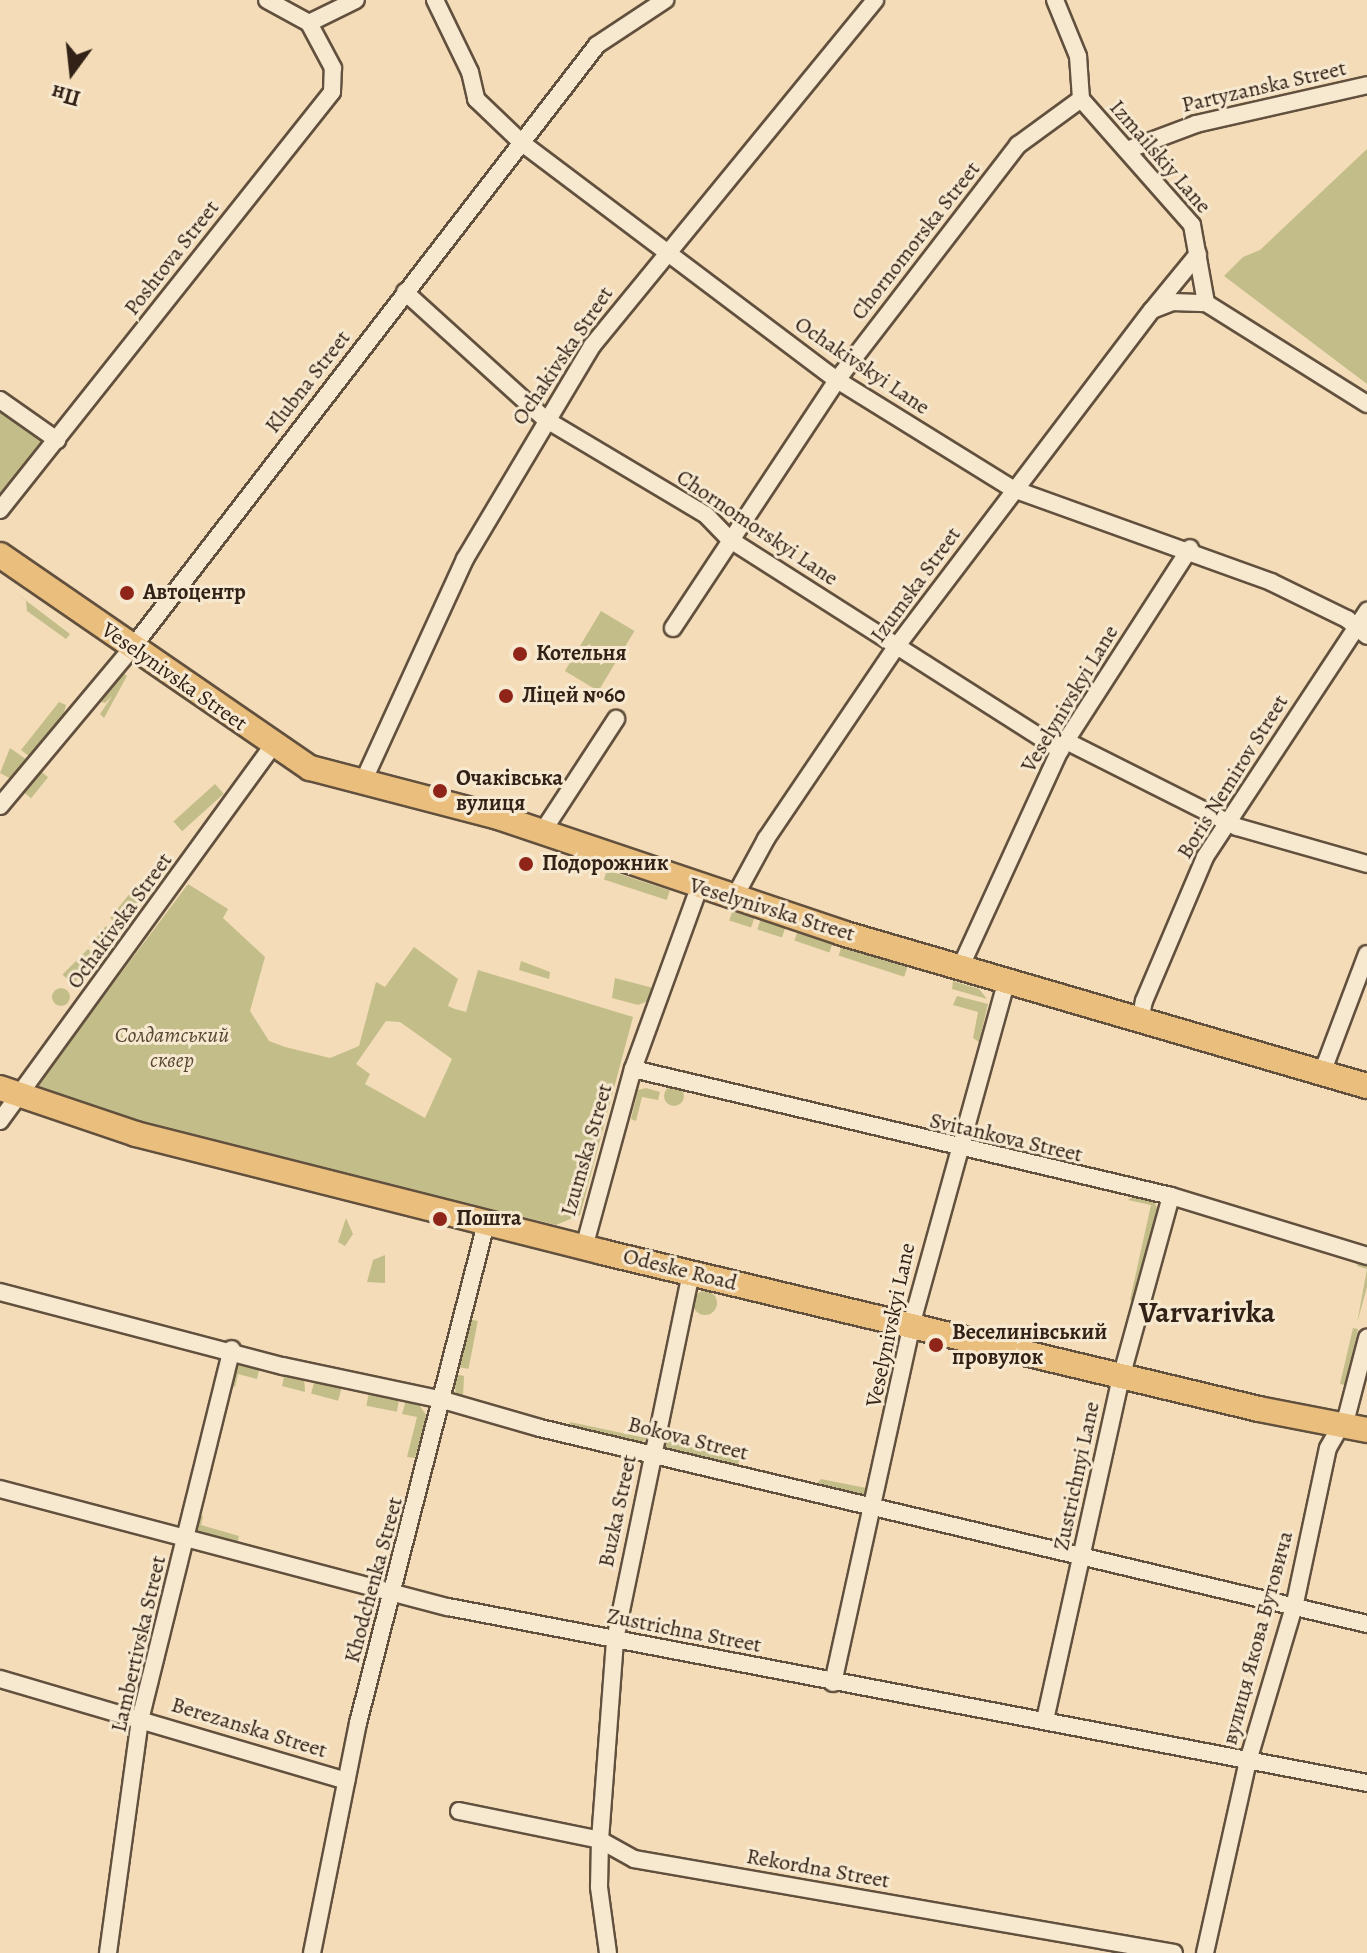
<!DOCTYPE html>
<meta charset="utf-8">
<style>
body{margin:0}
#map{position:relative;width:1367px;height:1953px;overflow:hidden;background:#f3dcb7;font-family:Alegreya,serif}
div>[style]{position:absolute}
.green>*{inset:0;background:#c3be89;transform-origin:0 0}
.round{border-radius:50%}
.roads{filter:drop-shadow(2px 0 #62503e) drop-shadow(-2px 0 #62503e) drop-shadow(0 2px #62503e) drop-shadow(0 -2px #62503e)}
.minor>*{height:16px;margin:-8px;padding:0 8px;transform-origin:8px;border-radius:8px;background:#f7e8d0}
.highway>*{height:24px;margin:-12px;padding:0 12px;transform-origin:12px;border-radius:12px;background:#eabe7c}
.dots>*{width:22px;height:22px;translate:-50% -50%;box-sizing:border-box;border:4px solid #f7e8d0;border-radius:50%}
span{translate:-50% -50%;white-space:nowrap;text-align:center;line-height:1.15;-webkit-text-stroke:6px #f7e8d0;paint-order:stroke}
.street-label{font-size:22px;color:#322116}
.poi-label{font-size:22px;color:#322116;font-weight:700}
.left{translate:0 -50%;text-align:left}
.park-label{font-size:22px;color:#564833;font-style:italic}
.district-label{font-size:30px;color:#322116;font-weight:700}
.north{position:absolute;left:32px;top:32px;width:80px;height:80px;-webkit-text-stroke:6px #f7e8d0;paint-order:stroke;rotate:195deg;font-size:22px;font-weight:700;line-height:32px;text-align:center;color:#322116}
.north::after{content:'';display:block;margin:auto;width:28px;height:36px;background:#322116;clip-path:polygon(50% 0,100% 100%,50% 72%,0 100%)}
</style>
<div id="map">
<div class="green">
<div style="clip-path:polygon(1367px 149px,1367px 384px,1224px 276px,1243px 257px,1260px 250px)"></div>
<div style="clip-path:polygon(0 402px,42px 438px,38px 454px,0 502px)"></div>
<div style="clip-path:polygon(12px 590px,70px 634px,66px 639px,27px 611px,26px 601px)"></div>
<div style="left:601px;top:611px;width:39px;height:70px;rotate:31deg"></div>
<div style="clip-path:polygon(119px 670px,127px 676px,104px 718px,100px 714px,112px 696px,105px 703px,94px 700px)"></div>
<div style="clip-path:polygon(59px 702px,66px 705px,63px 716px,30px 757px,21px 750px)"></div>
<div style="clip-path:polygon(10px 748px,27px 760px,13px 780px,0 773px)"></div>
<div style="left:38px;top:769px;width:13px;height:27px;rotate:39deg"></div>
<div style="left:215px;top:784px;width:13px;height:56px;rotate:48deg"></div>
<div style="clip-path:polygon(564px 856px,601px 868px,592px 874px,562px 864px)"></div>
<div style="left:607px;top:870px;width:66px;height:10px;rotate:18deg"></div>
<div style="clip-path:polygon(140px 881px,150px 889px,121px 928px,110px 918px)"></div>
<div style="clip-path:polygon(evenodd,188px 884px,228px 909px,223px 918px,265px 957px,250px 1011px,269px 1041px,285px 1047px,330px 1058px,359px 1046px,376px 982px,385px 987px,414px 947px,458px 979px,448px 1006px,455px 1009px,466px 1012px,478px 970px,633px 1017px,580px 1215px,556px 1225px,404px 1188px,402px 1192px,200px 1142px,34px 1089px,188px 884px,386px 1021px,400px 1022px,452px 1059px,425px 1118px,365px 1084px,370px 1074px,356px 1064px,386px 1021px)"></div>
<div style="left:733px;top:909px;width:23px;height:12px;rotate:18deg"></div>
<div style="left:761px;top:918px;width:26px;height:12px;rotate:18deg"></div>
<div style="clip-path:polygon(106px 926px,115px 935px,101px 954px,91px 944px)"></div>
<div style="left:798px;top:930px;width:37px;height:11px;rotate:19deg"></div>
<div style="left:842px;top:945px;width:69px;height:11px;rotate:18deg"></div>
<div style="left:88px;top:949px;width:14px;height:36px;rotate:45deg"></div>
<div style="clip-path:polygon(521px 961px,550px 972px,549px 979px,519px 970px)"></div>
<div style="clip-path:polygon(615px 978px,657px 989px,653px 999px,638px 1005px,612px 998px)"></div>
<div style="clip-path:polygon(953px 981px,979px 989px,987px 999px,952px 989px)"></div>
<div class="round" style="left:52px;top:988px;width:18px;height:18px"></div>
<div style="clip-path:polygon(957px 996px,988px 1004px,979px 1042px,973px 1038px,978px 1012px,953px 1005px)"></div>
<div class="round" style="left:664px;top:1086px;width:20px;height:20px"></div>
<div style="clip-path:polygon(646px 1088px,660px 1092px,658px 1100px,642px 1097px,636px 1121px,631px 1119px,638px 1090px)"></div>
<div style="clip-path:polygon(1134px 1196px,1155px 1203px,1158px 1211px,1135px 1301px,1130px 1300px,1151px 1205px,1128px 1200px)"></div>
<div style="clip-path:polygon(346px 1218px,353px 1234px,345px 1246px,338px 1242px)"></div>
<div style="clip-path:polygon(385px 1255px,385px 1283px,367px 1282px,373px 1260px)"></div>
<div style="clip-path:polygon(1358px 1260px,1367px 1261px,1367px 1287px,1357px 1323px,1367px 1269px,1357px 1266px)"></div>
<div class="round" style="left:693px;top:1291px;width:24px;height:24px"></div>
<div style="left:468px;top:1319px;width:10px;height:49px;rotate:11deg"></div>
<div style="clip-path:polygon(1353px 1328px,1358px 1329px,1350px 1364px,1345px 1385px,1340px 1384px)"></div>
<div style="clip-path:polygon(239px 1362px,260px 1366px,257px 1379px,238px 1374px,235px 1387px,230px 1386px)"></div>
<div style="clip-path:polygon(285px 1372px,304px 1377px,305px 1392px,282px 1386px)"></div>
<div style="clip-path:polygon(454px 1374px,464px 1376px,463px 1397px,511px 1409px,508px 1415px,456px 1397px)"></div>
<div style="left:315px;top:1379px;width:28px;height:15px;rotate:15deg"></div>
<div style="left:369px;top:1392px;width:31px;height:14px;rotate:11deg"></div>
<div style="clip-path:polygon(406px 1400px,417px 1402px,427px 1416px,415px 1458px,407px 1457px,417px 1417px,402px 1414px)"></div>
<div style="clip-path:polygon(646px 1421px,646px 1439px,638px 1445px,570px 1431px,570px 1422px,641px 1437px)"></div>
<div style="clip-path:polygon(663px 1422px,670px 1424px,666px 1440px,739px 1460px,737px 1470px,665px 1448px,660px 1444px)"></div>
<div style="clip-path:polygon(869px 1476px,875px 1477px,864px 1498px,812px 1489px,821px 1479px,866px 1488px)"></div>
<div style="clip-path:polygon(197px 1514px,203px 1516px,201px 1525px,239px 1536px,236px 1547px,196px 1534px)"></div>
</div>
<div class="roads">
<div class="minor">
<div style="left:267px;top:0;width:48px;rotate:28.7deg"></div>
<div style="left:435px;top:0;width:80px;rotate:64.1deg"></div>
<div style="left:470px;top:72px;width:28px;rotate:77deg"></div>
<div style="left:476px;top:99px;width:64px;rotate:43.7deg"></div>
<div style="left:522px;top:143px;width:394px;rotate:37deg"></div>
<div style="left:837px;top:380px;width:207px;rotate:31.8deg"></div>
<div style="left:1013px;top:489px;width:274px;rotate:19.8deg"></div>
<div style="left:1271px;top:582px;width:85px;rotate:26deg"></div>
<div style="left:1347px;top:619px;width:26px;rotate:40deg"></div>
<div style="left:1055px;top:0;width:61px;rotate:67.7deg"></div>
<div style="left:1078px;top:56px;width:43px;rotate:86deg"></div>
<div style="left:1081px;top:99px;width:168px;rotate:48.6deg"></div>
<div style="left:1192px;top:225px;width:79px;rotate:79.8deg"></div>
<div style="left:1206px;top:303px;width:190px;rotate:32.1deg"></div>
<div style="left:309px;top:23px;width:52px;rotate:-26.1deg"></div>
<div style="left:1127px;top:150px;width:74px;rotate:-20.6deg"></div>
<div style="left:1196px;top:124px;width:175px;rotate:-12.8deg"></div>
<div style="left:405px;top:292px;width:189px;rotate:42.2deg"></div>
<div style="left:545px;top:419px;width:187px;rotate:30.8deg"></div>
<div style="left:706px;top:515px;width:33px;rotate:46deg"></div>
<div style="left:729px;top:539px;width:393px;rotate:32.5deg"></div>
<div style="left:1153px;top:309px;width:71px;rotate:-50.7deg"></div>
<div style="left:0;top:400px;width:70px;rotate:35.1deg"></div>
<div style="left:0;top:510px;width:534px;rotate:-51.54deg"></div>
<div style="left:332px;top:92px;width:24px;rotate:-88deg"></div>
<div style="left:333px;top:68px;width:51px;rotate:-118.1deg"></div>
<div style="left:673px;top:628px;width:297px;rotate:-56.5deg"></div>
<div style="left:837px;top:380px;width:297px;rotate:-52.4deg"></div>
<div style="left:1018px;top:145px;width:78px;rotate:-36.1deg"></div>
<div style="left:1066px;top:741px;width:191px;rotate:26.7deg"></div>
<div style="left:1237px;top:827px;width:135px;rotate:15.9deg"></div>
<div style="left:362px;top:784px;width:247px;rotate:-65.4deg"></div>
<div style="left:465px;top:559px;width:248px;rotate:-59.2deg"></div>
<div style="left:592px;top:346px;width:447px;rotate:-50.7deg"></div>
<div style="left:0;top:806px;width:206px;rotate:-50.1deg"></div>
<div style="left:132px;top:648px;width:761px;rotate:-52.36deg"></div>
<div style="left:597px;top:45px;width:82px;rotate:-33.5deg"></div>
<div style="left:543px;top:831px;width:134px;rotate:-56.9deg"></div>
<div style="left:734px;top:898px;width:67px;rotate:-61.5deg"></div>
<div style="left:766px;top:839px;width:232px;rotate:-55.9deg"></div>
<div style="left:896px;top:647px;width:423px;rotate:-52.8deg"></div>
<div style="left:1152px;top:310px;width:22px;rotate:-21deg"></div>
<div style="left:1173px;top:302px;width:33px;rotate:2deg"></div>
<div style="left:961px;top:966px;width:238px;rotate:-65.4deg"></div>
<div style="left:1060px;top:750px;width:240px;rotate:-57.2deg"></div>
<div style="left:1140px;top:1021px;width:20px;rotate:-79deg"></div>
<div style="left:1144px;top:1001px;width:156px;rotate:-67deg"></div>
<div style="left:1205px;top:857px;width:295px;rotate:-56.6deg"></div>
<div style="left:633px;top:1069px;width:553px;rotate:13.28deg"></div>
<div style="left:1171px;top:1196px;width:205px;rotate:17deg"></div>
<div style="left:1322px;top:1073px;width:127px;rotate:-69.3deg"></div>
<div style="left:0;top:1121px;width:463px;rotate:-54deg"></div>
<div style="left:585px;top:1244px;width:181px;rotate:-74.7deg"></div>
<div style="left:633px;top:1069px;width:193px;rotate:-70deg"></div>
<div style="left:0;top:1292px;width:293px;rotate:14.7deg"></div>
<div style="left:283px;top:1366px;width:164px;rotate:12deg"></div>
<div style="left:443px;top:1400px;width:101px;rotate:16.1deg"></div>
<div style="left:540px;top:1428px;width:850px;rotate:13.33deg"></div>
<div style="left:0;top:1489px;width:463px;rotate:14.8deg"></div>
<div style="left:448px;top:1607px;width:936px;rotate:10.84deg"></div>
<div style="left:0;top:1679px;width:361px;rotate:16.4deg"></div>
<div style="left:833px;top:1683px;width:377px;rotate:-77.6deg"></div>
<div style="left:914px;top:1315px;width:348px;rotate:-74.5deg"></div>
<div style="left:1045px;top:1720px;width:343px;rotate:-77.5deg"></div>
<div style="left:1119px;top:1385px;width:196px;rotate:-74.6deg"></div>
<div style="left:459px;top:1811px;width:144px;rotate:11.6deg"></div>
<div style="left:600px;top:1840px;width:39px;rotate:29deg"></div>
<div style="left:634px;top:1859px;width:548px;rotate:9.87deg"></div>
<div style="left:108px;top:1953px;width:235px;rotate:-82.2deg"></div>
<div style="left:140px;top:1720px;width:382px;rotate:-76.1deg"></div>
<div style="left:312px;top:1953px;width:235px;rotate:-78.7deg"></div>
<div style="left:358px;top:1723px;width:519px;rotate:-75.62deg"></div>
<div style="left:608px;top:1953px;width:67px;rotate:-97.8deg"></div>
<div style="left:599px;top:1887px;width:47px;rotate:-88.8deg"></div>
<div style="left:600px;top:1840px;width:201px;rotate:-85.7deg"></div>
<div style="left:615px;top:1640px;width:375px;rotate:-78.3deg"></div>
<div style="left:1205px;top:1953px;width:197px;rotate:-77.4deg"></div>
<div style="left:1248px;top:1761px;width:165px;rotate:-73.4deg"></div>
<div style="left:1295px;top:1603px;width:158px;rotate:-78deg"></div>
<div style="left:1328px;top:1448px;width:38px;rotate:-60deg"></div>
<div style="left:1347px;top:1415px;width:80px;rotate:-75.4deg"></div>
</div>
<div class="highway">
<div style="left:0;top:555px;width:376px;rotate:34.5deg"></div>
<div style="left:310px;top:768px;width:194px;rotate:14.6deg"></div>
<div style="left:498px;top:817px;width:363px;rotate:18.6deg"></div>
<div style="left:842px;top:933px;width:547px;rotate:16.25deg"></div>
<div style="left:0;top:1088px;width:144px;rotate:18.7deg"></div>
<div style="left:136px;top:1134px;width:481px;rotate:14.2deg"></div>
<div style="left:602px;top:1252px;width:675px;rotate:13.44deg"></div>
<div style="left:1259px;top:1409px;width:110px;rotate:11deg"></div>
</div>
</div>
<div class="dots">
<div style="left:127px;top:593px;background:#8f2418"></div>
<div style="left:520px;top:654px;background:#8f2418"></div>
<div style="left:506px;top:696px;background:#8f2418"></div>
<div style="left:440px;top:791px;background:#8f2418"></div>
<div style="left:526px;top:864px;background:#8f2418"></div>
<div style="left:440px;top:1219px;background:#8f2418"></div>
<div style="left:936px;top:1345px;background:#8f2418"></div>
</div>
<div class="street-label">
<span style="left:1264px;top:87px;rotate:-13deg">Partyzanska Street</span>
<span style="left:1160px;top:157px;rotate:49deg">Izmailskiy Lane</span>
<span style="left:916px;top:241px;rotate:-52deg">Chornomorska Street</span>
<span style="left:172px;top:258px;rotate:-52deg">Poshtova Street</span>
<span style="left:563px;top:356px;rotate:-56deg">Ochakivska Street</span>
<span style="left:862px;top:366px;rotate:34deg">Ochakivskyi Lane</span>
<span style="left:308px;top:382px;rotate:-52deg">Klubna Street</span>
<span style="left:757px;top:528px;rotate:34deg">Chornomorskyi Lane</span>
<span style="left:916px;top:585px;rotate:-54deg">Izumska Street</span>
<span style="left:174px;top:677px;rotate:35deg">Veselynivska Street</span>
<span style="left:1070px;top:699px;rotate:-59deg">Veselynivskyi Lane</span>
<span style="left:1233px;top:777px;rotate:-58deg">Boris Nemirov Street</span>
<span style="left:772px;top:910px;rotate:17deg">Veselynivska Street</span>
<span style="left:120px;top:921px;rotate:-54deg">Ochakivska Street</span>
<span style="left:1006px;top:1138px;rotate:13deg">Svitankova Street</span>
<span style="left:587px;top:1150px;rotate:-74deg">Izumska Street</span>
<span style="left:680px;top:1270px;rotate:14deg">Odeske Road</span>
<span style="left:891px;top:1325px;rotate:-78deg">Veselynivskyi Lane</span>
<span style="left:688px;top:1439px;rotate:14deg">Bokova Street</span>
<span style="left:1077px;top:1476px;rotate:-78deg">Zustrichnyi Lane</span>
<span style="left:618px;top:1511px;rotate:-78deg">Buzka Street</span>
<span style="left:374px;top:1580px;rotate:-75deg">Khodchenka Street</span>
<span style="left:684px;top:1631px;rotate:11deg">Zustrichna Street</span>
<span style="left:1258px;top:1638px;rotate:-75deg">вулиця Якова Бутовича</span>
<span style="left:139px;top:1644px;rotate:-77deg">Lambertivska Street</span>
<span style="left:249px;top:1728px;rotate:17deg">Berezanska Street</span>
<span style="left:818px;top:1869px;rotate:10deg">Rekordna Street</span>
</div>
<div class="poi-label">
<span class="left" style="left:143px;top:593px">Автоцентр</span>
<span class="left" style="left:536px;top:654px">Котельня</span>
<span class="left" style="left:522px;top:696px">Ліцей №60</span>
<span class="left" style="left:456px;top:791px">Очаківська<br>вулиця</span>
<span class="left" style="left:542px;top:864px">Подорожник</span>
<span class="left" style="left:456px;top:1219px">Пошта</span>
<span class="left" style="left:952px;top:1345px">Веселинівський<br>провулок</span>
</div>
<div class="park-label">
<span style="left:172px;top:1048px">Солдатський<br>сквер</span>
</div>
<div class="district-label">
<span style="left:1207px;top:1312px">Varvarivka</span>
</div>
<div class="north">Пн</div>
</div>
